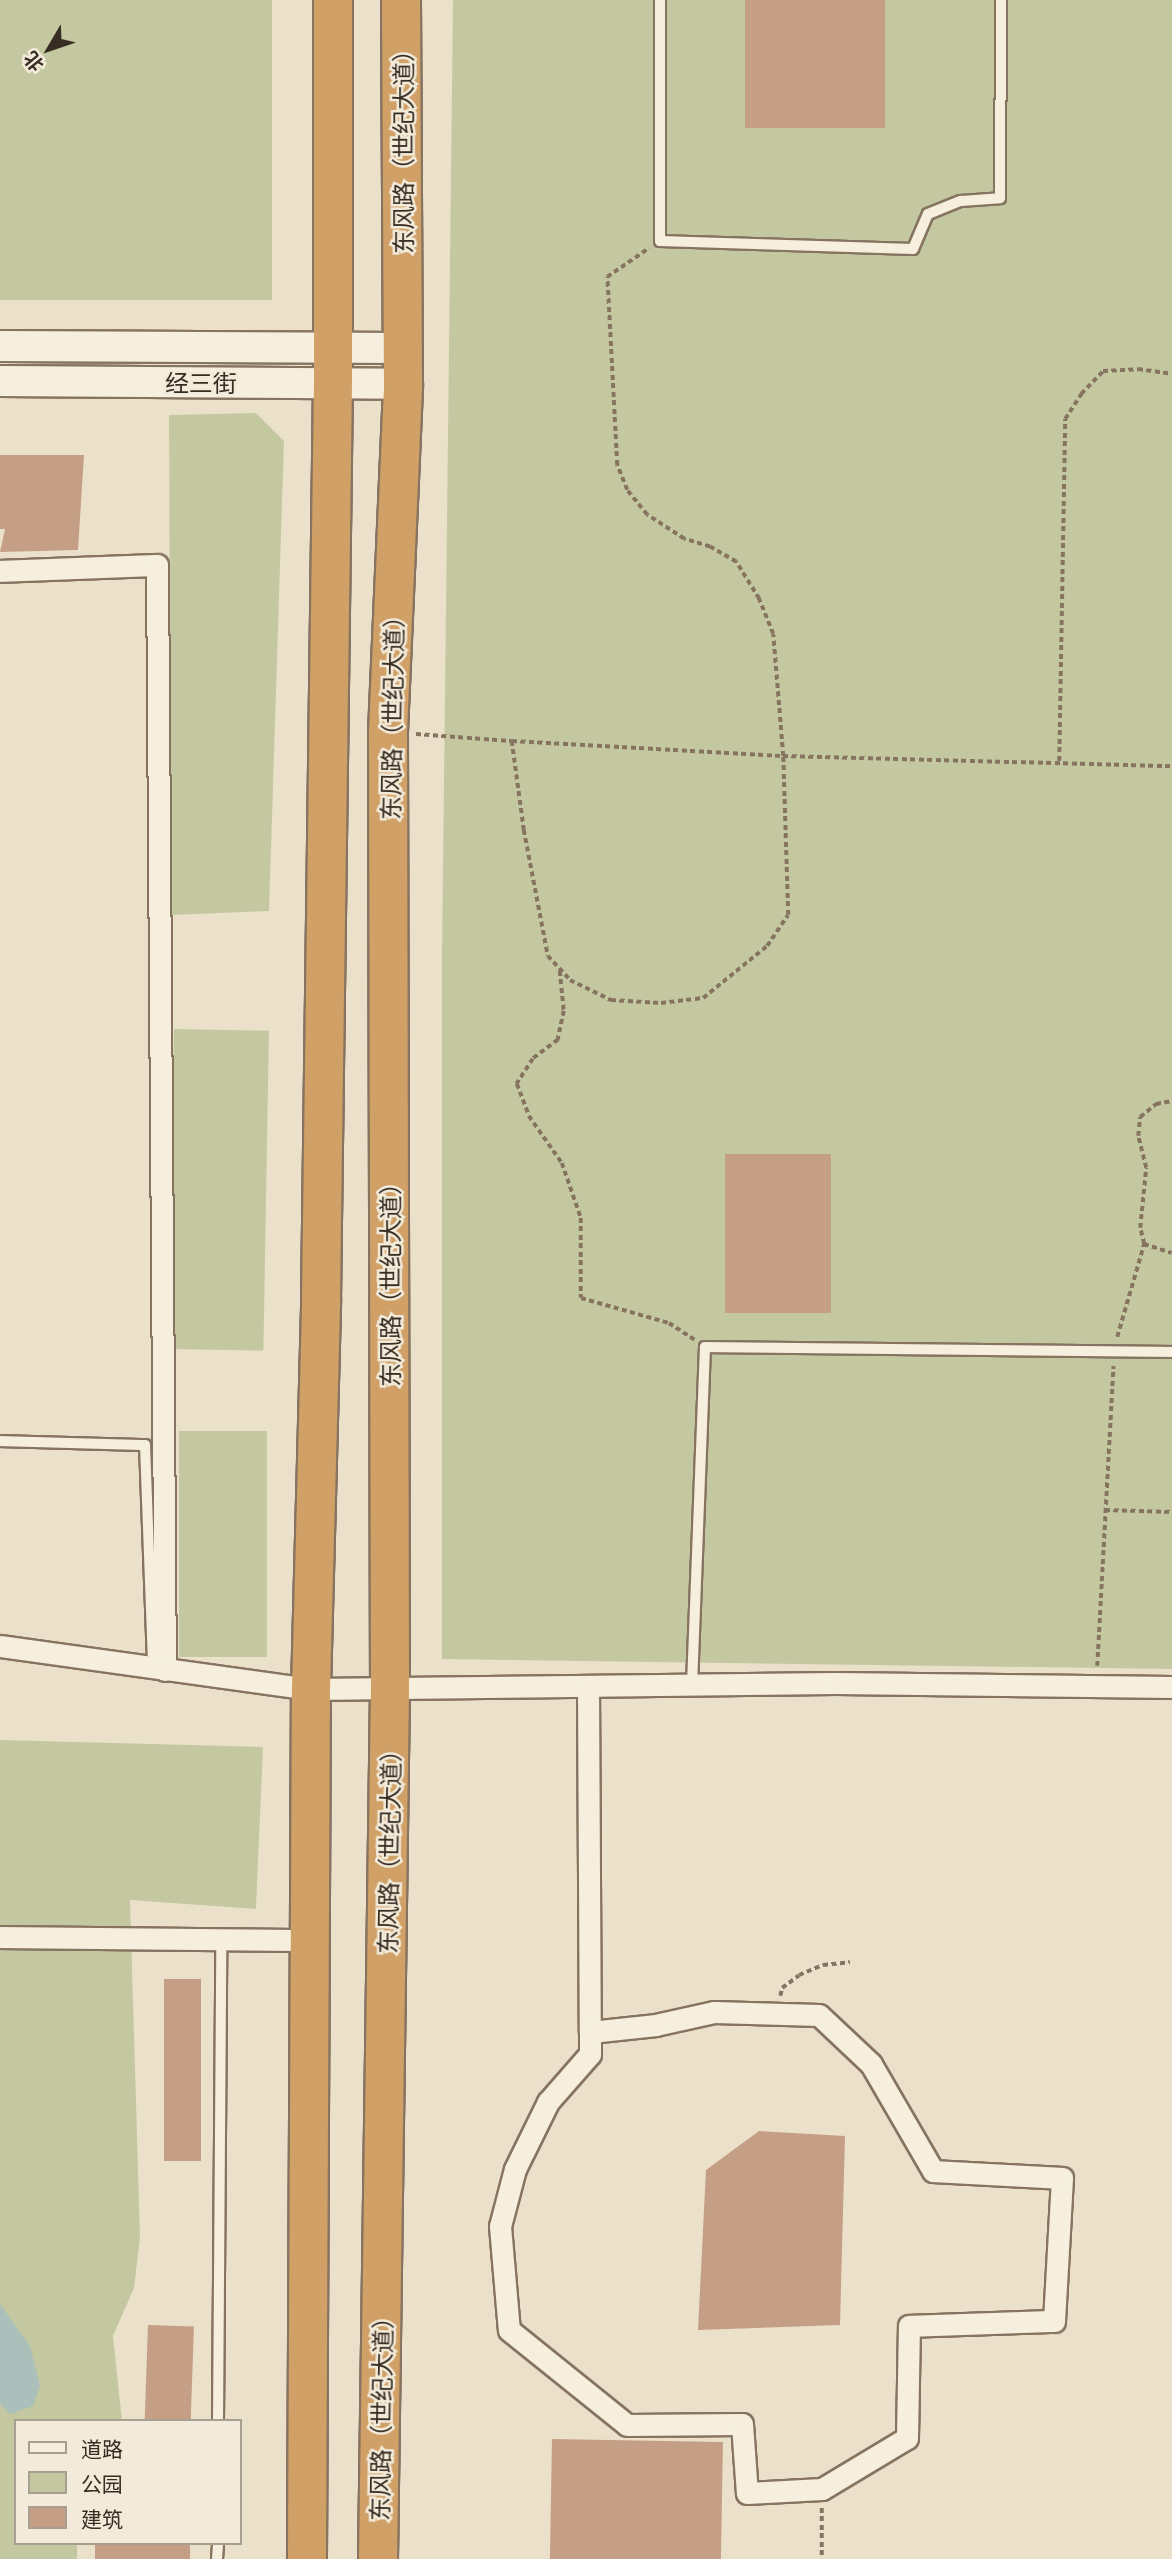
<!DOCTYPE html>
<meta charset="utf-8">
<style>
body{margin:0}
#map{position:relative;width:1172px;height:2559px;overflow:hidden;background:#ebe1cb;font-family:Georgia,"Noto Sans SC",serif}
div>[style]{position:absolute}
.green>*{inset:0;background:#c4c8a0;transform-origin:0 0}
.water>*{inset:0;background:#abc0ba}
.building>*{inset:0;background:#c59f85;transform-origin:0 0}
.path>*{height:3.5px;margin-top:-1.75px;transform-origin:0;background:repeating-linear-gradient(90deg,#867461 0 5px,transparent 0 8.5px)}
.roads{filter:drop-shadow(2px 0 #867461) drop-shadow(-2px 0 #867461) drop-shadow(0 2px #867461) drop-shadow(0 -2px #867461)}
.lane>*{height:10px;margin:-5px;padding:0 5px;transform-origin:5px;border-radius:5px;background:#f6efde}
.street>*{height:21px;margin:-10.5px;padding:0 10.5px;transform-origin:10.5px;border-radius:10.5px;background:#f6efde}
.secondary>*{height:30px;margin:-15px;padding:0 15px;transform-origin:15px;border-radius:15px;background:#f6efde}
.highway>*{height:38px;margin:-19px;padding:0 19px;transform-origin:19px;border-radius:19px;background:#d0a066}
span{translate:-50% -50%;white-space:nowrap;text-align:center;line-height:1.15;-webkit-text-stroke:5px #f3ebda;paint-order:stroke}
.street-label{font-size:24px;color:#382d23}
.legend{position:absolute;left:14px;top:2419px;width:228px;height:126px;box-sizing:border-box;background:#f3ebda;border:2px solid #a89f91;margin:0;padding:9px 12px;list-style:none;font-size:21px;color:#382d23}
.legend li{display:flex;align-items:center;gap:14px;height:35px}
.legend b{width:35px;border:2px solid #a89f91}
.north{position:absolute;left:14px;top:14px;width:70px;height:70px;-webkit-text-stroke:5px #f3ebda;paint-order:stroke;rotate:231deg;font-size:19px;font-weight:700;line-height:28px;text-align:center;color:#382d23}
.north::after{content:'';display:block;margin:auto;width:24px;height:32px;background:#382d23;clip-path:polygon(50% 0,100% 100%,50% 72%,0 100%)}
</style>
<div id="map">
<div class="green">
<div style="left:0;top:0;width:272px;height:300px"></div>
<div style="clip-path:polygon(453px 0,1172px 0,1172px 1669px,442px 1659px,442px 954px)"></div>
<div style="clip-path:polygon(256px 413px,284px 441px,269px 911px,171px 915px,169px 415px)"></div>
<div style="left:174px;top:1029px;width:95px;height:320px;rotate:1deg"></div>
<div style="left:267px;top:1431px;width:226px;height:88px;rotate:90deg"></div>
<div style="clip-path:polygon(0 1740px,263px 1747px,256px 1909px,130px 1900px,140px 2237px,134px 2288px,113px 2336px,122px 2421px,16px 2421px,16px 2543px,77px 2543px,77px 2559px,0 2559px)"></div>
</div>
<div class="water">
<div style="clip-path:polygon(0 2304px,30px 2346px,40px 2386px,33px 2406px,10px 2414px,0 2404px)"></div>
</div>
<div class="building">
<div style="left:745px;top:0;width:140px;height:128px"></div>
<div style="clip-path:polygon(0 455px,84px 455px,78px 550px,0 552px,5px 529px,0 529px)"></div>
<div style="left:831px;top:1154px;width:159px;height:106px;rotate:90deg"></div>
<div style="left:201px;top:1979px;width:182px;height:37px;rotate:90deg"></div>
<div style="clip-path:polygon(759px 2131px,845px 2136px,840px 2325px,698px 2330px,706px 2170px)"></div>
<div style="left:148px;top:2325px;width:46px;height:96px;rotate:2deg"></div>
<div style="left:552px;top:2439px;width:171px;height:120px;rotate:1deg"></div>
<div style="left:95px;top:2543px;width:95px;height:16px"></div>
</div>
<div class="path">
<div style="left:416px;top:734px;width:96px;rotate:4.2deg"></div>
<div style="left:512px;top:741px;width:90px;rotate:82.3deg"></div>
<div style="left:524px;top:830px;width:128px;rotate:79.2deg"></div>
<div style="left:548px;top:956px;width:33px;rotate:47deg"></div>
<div style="left:570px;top:980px;width:46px;rotate:26deg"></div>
<div style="left:611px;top:1000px;width:50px;rotate:3.4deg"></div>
<div style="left:661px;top:1003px;width:42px;rotate:-6.8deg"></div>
<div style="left:703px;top:998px;width:82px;rotate:-39.1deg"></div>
<div style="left:767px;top:946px;width:37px;rotate:-56deg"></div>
<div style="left:788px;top:915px;width:159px;rotate:-91.8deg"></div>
<div style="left:783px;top:756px;width:122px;rotate:-94.7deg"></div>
<div style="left:773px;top:634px;width:38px;rotate:-112deg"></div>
<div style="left:759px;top:599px;width:44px;rotate:-121.9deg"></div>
<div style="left:736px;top:562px;width:30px;rotate:-150deg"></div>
<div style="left:710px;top:547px;width:27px;rotate:-163deg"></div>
<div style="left:684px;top:539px;width:44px;rotate:-147deg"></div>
<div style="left:647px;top:515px;width:32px;rotate:-129deg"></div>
<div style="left:627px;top:490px;width:27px;rotate:-112deg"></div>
<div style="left:617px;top:465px;width:188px;rotate:-93deg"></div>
<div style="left:607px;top:277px;width:51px;rotate:-34.6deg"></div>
<div style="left:512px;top:741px;width:271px;rotate:3.2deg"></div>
<div style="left:783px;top:756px;width:389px;rotate:1.5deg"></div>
<div style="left:1059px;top:761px;width:342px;rotate:-89deg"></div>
<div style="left:1065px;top:419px;width:30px;rotate:-57deg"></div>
<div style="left:1081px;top:394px;width:32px;rotate:-46deg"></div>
<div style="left:1103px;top:371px;width:35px;rotate:-3deg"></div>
<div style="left:1138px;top:369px;width:34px;rotate:8deg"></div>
<div style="left:560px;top:971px;width:40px;rotate:84.3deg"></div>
<div style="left:564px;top:1011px;width:30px;rotate:102deg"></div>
<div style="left:558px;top:1040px;width:31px;rotate:143deg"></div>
<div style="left:533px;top:1059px;width:30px;rotate:123deg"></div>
<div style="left:517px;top:1084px;width:34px;rotate:69deg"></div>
<div style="left:529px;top:1116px;width:57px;rotate:54.9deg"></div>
<div style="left:562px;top:1163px;width:58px;rotate:70.9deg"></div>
<div style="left:581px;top:1218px;width:80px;rotate:90deg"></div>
<div style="left:581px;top:1298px;width:91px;rotate:15.9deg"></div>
<div style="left:669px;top:1323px;width:31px;rotate:33deg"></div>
<div style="left:1144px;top:1244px;width:29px;rotate:18deg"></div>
<div style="left:1117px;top:1337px;width:97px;rotate:-73.8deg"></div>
<div style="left:1144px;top:1244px;width:16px;rotate:-104deg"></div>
<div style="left:1140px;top:1228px;width:60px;rotate:-84.3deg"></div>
<div style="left:1146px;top:1168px;width:33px;rotate:-104deg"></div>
<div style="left:1138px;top:1136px;width:19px;rotate:-84deg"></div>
<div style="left:1140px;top:1117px;width:21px;rotate:-39deg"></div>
<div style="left:1156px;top:1104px;width:16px;rotate:-11deg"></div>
<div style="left:1105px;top:1510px;width:67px;rotate:1.7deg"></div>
<div style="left:1097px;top:1666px;width:300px;rotate:-86.9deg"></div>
<div style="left:780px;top:1996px;width:8px;rotate:-76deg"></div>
<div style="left:782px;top:1988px;width:21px;rotate:-37deg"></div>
<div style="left:799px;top:1975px;width:26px;rotate:-23deg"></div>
<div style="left:823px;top:1965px;width:27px;rotate:-6deg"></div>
<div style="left:822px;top:2508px;width:51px;rotate:90deg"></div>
</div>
<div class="roads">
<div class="lane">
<div style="left:660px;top:0;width:241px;rotate:90deg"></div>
<div style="left:660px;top:241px;width:253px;rotate:1.8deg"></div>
<div style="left:913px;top:249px;width:38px;rotate:-67deg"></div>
<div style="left:928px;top:214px;width:35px;rotate:-22deg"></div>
<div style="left:961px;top:201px;width:39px;rotate:-4deg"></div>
<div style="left:1000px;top:198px;width:198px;rotate:-89.7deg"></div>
<div style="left:0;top:1441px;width:145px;rotate:1.6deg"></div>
<div style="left:145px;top:1445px;width:222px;rotate:87.9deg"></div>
<div style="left:692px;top:1685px;width:338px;rotate:-87.8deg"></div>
<div style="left:705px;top:1347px;width:467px;rotate:0.6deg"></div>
<div style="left:218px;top:2421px;width:483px;rotate:-89.6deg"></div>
<div style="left:217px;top:2559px;width:16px;rotate:-86deg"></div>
</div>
<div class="street">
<div style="left:0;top:571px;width:157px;rotate:-2.2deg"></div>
<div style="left:157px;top:565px;width:1105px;rotate:89.59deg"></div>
<div style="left:0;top:1646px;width:314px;rotate:7.9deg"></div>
<div style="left:311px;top:1689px;width:525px;rotate:-0.65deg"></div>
<div style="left:836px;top:1683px;width:336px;rotate:0.7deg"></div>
<div style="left:588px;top:1686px;width:346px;rotate:89.7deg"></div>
<div style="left:590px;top:2032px;width:22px;rotate:90deg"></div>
<div style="left:590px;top:2054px;width:64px;rotate:131.2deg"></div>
<div style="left:548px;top:2102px;width:75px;rotate:116.2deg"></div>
<div style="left:515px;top:2169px;width:59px;rotate:104.7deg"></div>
<div style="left:500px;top:2226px;width:104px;rotate:85.1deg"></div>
<div style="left:509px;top:2330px;width:151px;rotate:38.8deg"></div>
<div style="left:627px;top:2425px;width:115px;rotate:-0.5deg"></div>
<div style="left:742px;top:2424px;width:69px;rotate:85.9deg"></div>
<div style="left:747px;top:2493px;width:75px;rotate:-3.1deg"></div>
<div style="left:822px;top:2489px;width:99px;rotate:-31deg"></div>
<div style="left:907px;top:2438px;width:112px;rotate:-89deg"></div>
<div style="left:909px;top:2326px;width:145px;rotate:-2deg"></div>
<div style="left:1054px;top:2321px;width:143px;rotate:-86.8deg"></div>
<div style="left:1062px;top:2178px;width:129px;rotate:-176.9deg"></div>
<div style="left:933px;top:2171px;width:124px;rotate:-120.1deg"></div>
<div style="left:871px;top:2064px;width:71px;rotate:-136.7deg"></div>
<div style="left:819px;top:2015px;width:105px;rotate:-178.4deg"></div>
<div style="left:714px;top:2012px;width:59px;rotate:167.4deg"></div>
<div style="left:656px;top:2025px;width:66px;rotate:173.9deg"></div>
<div style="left:0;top:1937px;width:311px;rotate:0.6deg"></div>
</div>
<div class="secondary">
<div style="left:0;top:346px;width:402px;rotate:0.3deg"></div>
<div style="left:0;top:381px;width:403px;rotate:0.4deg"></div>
</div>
<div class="highway">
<div style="left:307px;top:2559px;width:870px;rotate:-89.74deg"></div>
<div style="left:311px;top:1689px;width:390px;rotate:-88.5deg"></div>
<div style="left:321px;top:1299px;width:917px;rotate:-89.25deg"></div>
<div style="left:333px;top:382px;width:382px;rotate:-90deg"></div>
<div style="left:378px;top:2559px;width:870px;rotate:-89.21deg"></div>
<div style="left:390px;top:1689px;width:957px;rotate:-90.12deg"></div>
<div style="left:388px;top:732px;width:348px;rotate:-87.5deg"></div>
<div style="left:403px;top:384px;width:384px;rotate:-90.3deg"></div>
</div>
</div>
<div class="street-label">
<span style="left:402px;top:146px;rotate:-90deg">东风路（世纪大道）</span>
<span style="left:201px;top:382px">经三街</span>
<span style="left:391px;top:712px;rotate:-89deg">东风路（世纪大道）</span>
<span style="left:389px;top:1279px;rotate:-90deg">东风路（世纪大道）</span>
<span style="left:388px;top:1846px;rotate:-89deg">东风路（世纪大道）</span>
<span style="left:380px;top:2413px;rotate:-89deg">东风路（世纪大道）</span>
</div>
<ul class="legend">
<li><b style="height:9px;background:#f6efde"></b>道路</li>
<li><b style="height:19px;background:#c4c8a0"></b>公园</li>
<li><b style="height:19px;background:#c59f85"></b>建筑</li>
</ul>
<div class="north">北</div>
</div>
